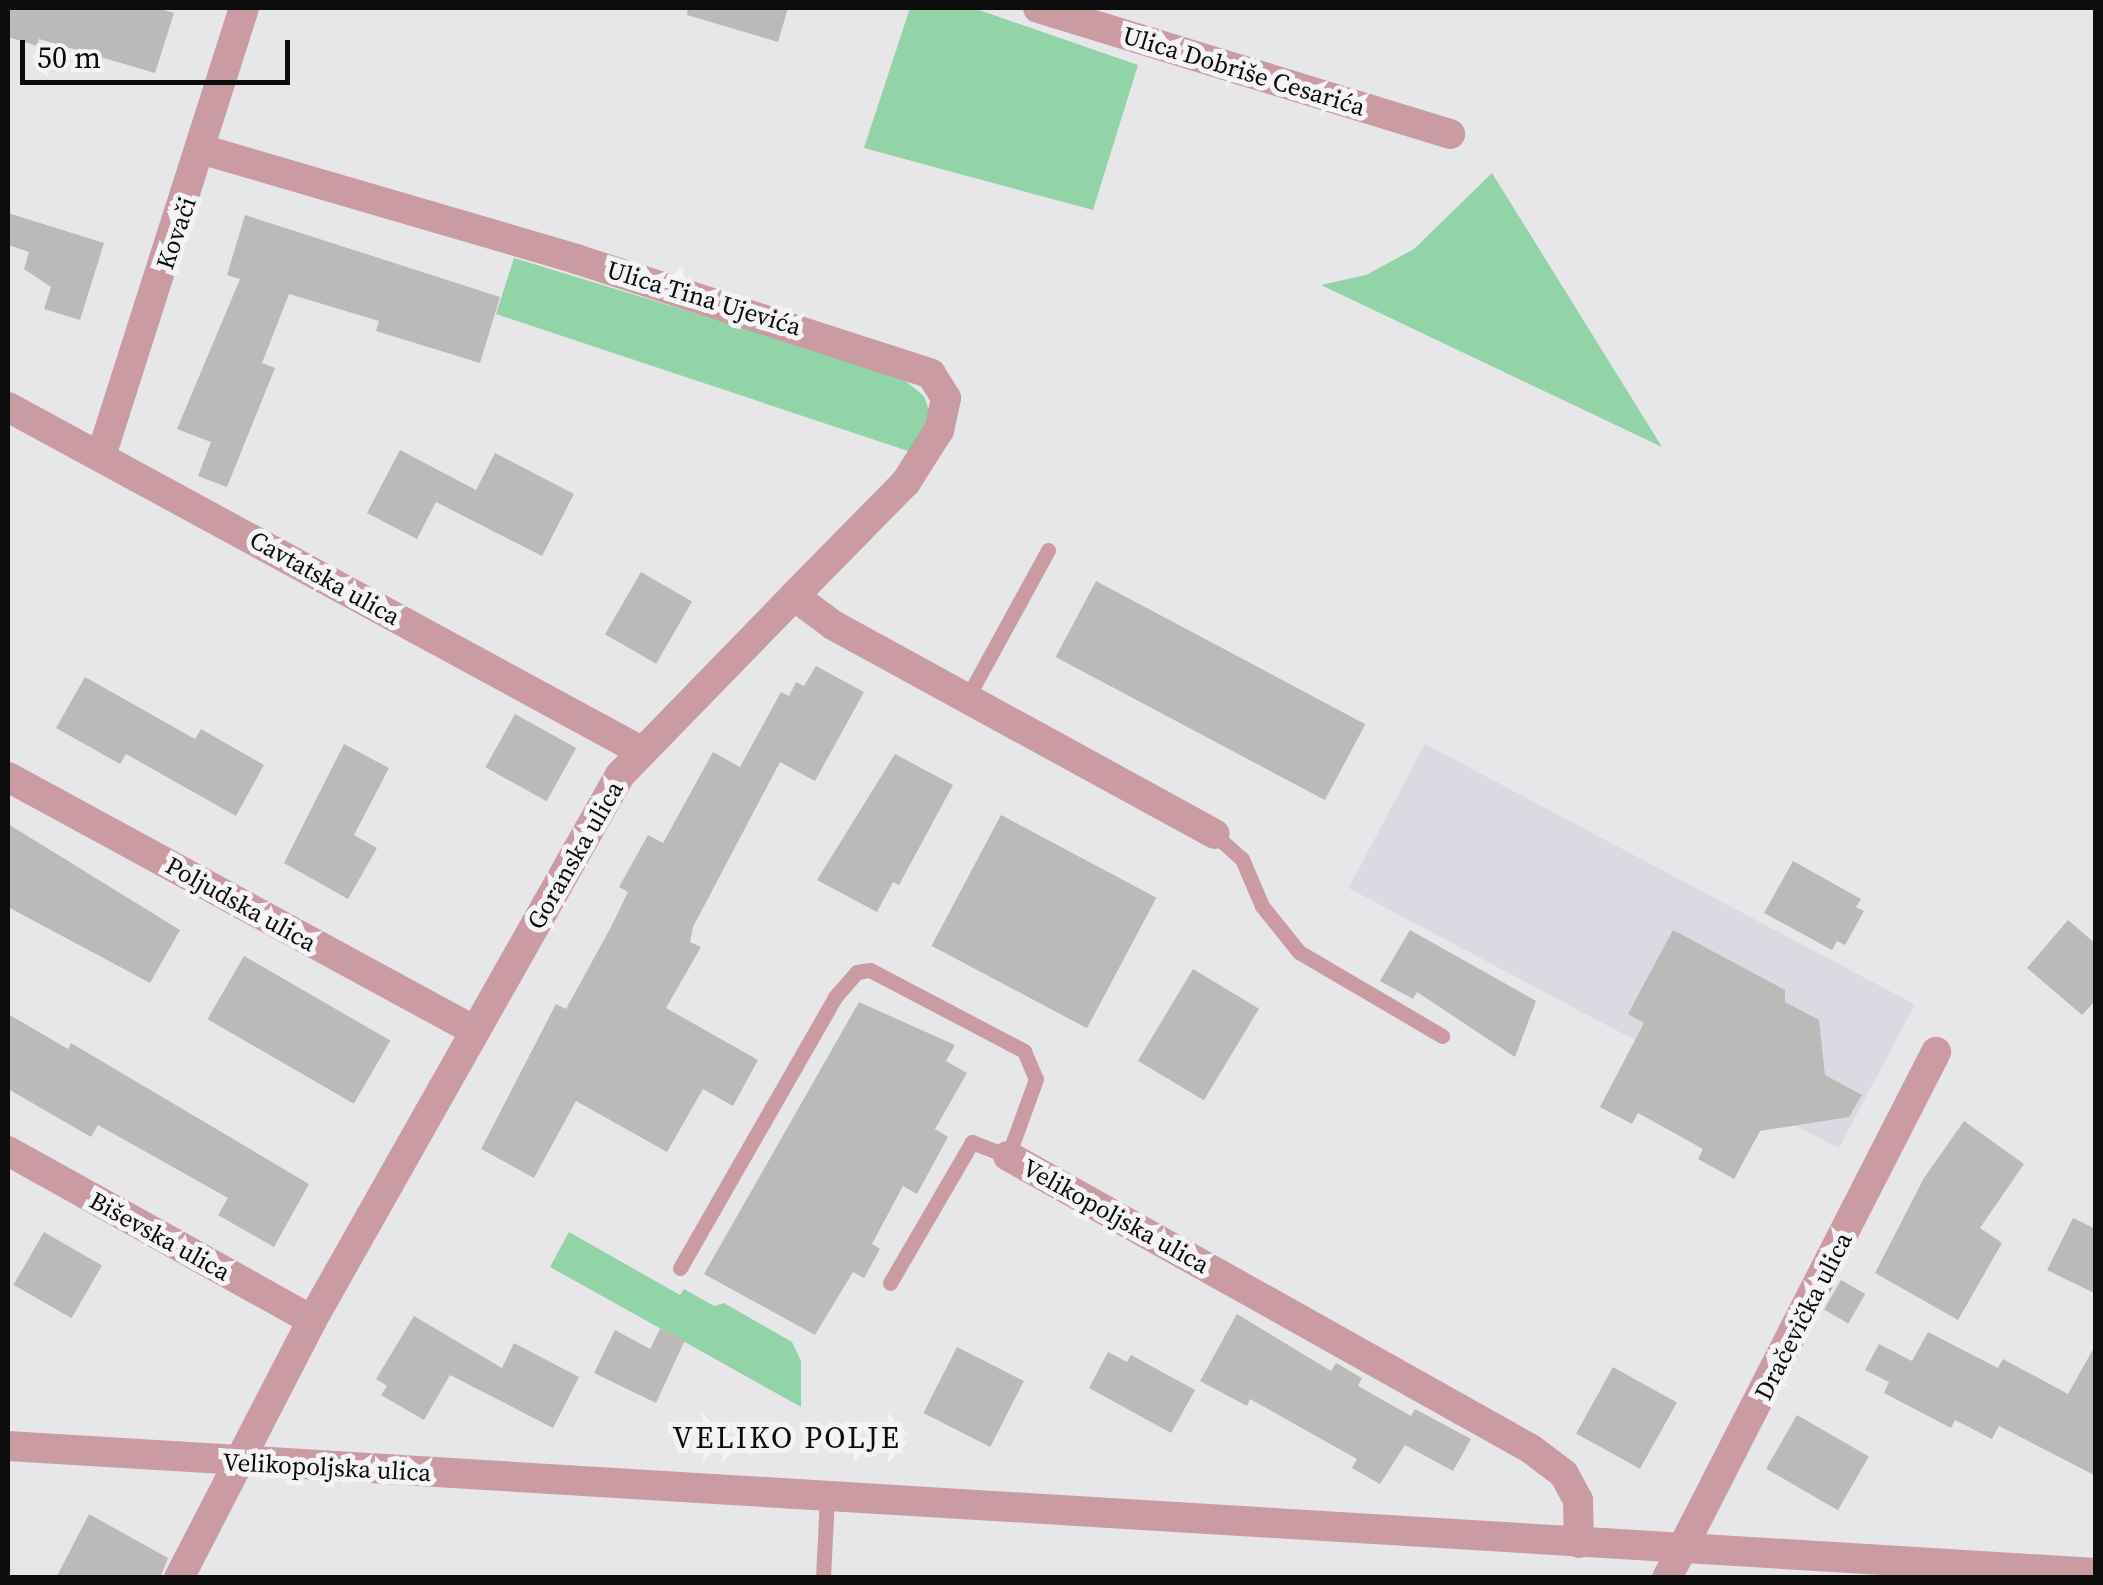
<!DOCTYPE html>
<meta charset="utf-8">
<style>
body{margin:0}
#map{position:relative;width:2103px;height:1585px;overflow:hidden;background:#e7e7e9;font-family:"Source Serif 4",serif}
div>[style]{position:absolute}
.built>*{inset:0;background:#dadae3;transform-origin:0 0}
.green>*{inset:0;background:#92d3a7}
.building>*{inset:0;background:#bcbab9;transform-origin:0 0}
.service>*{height:15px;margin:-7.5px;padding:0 7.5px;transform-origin:7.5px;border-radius:7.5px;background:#ca9ba3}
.minor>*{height:30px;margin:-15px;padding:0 15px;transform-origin:15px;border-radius:15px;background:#ca9ba3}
span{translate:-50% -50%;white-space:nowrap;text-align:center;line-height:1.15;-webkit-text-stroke:10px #f4f4f6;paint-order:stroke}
.street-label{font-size:25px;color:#0c0c0d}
.quarter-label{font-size:30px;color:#0c0c0d;letter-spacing:2.5px}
.frame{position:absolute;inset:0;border:10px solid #0c0c0d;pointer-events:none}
.scale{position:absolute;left:20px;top:40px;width:270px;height:45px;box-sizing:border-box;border:5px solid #0c0c0d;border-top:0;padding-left:12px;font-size:30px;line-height:35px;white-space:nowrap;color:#0c0c0d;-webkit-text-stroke:8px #f4f4f6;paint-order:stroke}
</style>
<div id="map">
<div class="built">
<div style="left:1425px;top:744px;width:555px;height:163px;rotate:28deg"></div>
</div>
<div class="green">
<div style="clip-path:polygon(910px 8px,973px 8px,1138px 65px,1093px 210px,864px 148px)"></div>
<div style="clip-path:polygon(1492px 173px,1662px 447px,1321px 285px,1366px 275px,1414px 249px)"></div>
<div style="clip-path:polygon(514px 258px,898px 375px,924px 396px,932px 419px,914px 453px,496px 314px)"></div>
<div style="clip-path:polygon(569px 1232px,680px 1295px,684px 1289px,714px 1306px,724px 1303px,792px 1342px,801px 1361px,801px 1407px,550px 1267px)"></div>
</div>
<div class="building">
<div style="clip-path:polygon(8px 8px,157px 8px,174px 13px,155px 73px,39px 39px,37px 46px,8px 37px)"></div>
<div style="clip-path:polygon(688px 8px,788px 8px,778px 42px,687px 15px)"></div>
<div style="clip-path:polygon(8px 213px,104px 243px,80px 320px,44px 309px,51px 287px,24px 269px,29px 252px,8px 245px)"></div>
<div style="clip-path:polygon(245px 215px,500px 297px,480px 363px,376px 331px,379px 321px,289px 294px,262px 363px,275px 368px,227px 487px,198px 476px,211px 442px,177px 429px,240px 279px,227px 275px)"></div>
<div style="clip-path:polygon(400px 450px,476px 490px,495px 453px,574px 494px,542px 556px,436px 502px,417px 539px,367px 513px)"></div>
<div style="left:641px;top:572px;width:59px;height:72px;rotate:30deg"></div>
<div style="left:1096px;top:581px;width:305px;height:86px;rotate:28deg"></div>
<div style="clip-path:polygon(816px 666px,864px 692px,815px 781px,780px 762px,693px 927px,690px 942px,701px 947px,666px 1008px,758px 1060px,733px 1106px,703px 1089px,667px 1152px,576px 1101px,534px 1178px,481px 1149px,556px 1004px,566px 1009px,611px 927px,628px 892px,619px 887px,648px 835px,663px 843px,713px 752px,740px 767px,781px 692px,789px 696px,796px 682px,804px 686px)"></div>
<div style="clip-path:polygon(85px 677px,195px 739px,201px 729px,264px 765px,236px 816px,126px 754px,120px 764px,56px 728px)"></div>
<div style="left:515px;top:714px;width:70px;height:61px;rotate:29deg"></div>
<div style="clip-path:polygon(344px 744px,389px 768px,354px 835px,377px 848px,348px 899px,284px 863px)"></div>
<div style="clip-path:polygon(895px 754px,953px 785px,899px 885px,893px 882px,877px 912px,817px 880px)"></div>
<div style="left:1001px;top:815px;width:176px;height:148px;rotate:28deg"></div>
<div style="clip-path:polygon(8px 824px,180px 930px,150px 983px,8px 907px)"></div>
<div style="clip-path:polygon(1793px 861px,1861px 899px,1856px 907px,1864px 911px,1845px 945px,1837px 941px,1832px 950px,1764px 913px)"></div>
<div style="clip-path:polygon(2068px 920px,2096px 944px,2096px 1000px,2082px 1015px,2027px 968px)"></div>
<div style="clip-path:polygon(1410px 930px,1536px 1001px,1515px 1057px,1417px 992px,1413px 999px,1380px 981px)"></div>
<div style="clip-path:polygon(1673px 930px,1785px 990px,1785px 1002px,1819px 1020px,1825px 1075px,1862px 1095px,1849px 1117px,1760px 1131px,1734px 1179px,1698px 1159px,1703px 1149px,1638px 1113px,1632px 1124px,1600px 1107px,1644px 1023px,1628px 1014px)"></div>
<div style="left:244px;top:956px;width:169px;height:73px;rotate:30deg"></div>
<div style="left:1193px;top:969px;width:77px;height:107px;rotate:31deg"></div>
<div style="clip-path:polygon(859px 1002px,955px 1045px,946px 1061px,967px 1073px,935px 1129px,948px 1137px,917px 1194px,903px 1186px,872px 1244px,880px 1249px,864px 1278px,853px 1272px,815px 1335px,704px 1274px)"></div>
<div style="clip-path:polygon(8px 1014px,68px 1049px,71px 1043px,309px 1184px,274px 1247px,218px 1215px,228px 1198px,98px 1125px,91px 1137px,8px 1089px)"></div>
<div style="clip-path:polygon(1964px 1121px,2024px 1164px,1980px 1228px,2002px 1243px,1958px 1320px,1875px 1273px,1924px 1178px)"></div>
<div style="clip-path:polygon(2073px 1218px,2096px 1229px,2096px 1294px,2047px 1270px)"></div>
<div style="left:44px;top:1232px;width:67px;height:61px;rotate:30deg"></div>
<div style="left:1841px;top:1280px;width:28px;height:34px;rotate:30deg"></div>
<div style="clip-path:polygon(1237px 1314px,1331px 1371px,1336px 1363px,1362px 1378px,1358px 1386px,1411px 1416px,1415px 1409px,1471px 1439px,1453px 1471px,1405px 1445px,1380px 1484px,1352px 1468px,1357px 1459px,1250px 1399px,1247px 1406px,1200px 1381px)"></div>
<div style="clip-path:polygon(414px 1316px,502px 1368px,514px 1343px,579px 1377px,553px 1428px,450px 1375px,424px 1420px,381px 1395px,387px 1386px,376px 1379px)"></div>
<div style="clip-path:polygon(660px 1329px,685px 1340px,656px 1403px,594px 1373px,615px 1330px,650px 1349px)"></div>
<div style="clip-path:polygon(1928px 1332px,1998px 1368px,2003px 1359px,2068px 1394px,2096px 1344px,2096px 1476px,1999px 1426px,1992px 1439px,1955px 1420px,1951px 1428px,1884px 1393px,1889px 1382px,1865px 1370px,1879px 1344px,1912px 1361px)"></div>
<div style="left:957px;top:1347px;width:75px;height:74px;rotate:27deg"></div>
<div style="clip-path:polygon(1108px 1352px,1127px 1362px,1131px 1355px,1195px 1390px,1171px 1433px,1089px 1388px)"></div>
<div style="left:1613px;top:1367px;width:73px;height:76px;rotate:29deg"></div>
<div style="left:1797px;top:1415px;width:83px;height:62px;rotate:30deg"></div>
<div style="clip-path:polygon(89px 1514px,168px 1558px,160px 1578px,56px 1578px)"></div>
</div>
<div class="service">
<div style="left:966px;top:700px;width:171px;rotate:-61.3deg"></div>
<div style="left:1214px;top:834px;width:38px;rotate:42deg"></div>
<div style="left:1242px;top:859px;width:51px;rotate:66.9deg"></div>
<div style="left:1262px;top:906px;width:59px;rotate:51.2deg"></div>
<div style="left:1299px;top:952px;width:166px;rotate:30.4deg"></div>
<div style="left:680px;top:1268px;width:312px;rotate:-60.2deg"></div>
<div style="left:835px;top:997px;width:33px;rotate:-49deg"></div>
<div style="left:857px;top:972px;width:13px;rotate:-9deg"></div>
<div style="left:870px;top:970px;width:174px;rotate:27.7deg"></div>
<div style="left:1024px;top:1051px;width:30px;rotate:67deg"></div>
<div style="left:1036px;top:1079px;width:82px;rotate:110deg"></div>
<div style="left:1008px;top:1156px;width:39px;rotate:-159deg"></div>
<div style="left:972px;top:1142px;width:163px;rotate:120.2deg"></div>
<div style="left:823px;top:1578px;width:81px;rotate:-87.2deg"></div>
</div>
<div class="minor">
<div style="left:1038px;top:8px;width:431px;rotate:17deg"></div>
<div style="left:204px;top:150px;width:388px;rotate:16.3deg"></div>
<div style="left:576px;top:259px;width:373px;rotate:17.9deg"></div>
<div style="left:931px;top:374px;width:28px;rotate:58deg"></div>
<div style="left:946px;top:398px;width:33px;rotate:102deg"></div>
<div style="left:939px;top:430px;width:62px;rotate:122.4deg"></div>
<div style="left:906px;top:482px;width:160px;rotate:134.5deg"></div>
<div style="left:8px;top:407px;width:720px;rotate:28.52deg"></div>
<div style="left:101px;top:456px;width:470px;rotate:-72.3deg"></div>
<div style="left:8px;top:777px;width:532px;rotate:28.54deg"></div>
<div style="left:8px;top:1151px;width:348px;rotate:29.1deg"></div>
<div style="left:1008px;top:1156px;width:599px;rotate:29.26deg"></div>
<div style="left:1531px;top:1449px;width:41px;rotate:37.1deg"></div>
<div style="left:1564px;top:1474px;width:30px;rotate:62deg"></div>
<div style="left:1578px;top:1500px;width:43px;rotate:88.7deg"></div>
<div style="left:8px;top:1446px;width:2092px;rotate:3.48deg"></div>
<div style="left:179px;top:1578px;width:290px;rotate:-62.7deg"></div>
<div style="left:312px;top:1320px;width:626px;rotate:-60.53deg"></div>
<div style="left:620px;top:775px;width:250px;rotate:-45.8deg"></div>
<div style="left:794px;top:596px;width:49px;rotate:36.6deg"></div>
<div style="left:833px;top:625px;width:435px;rotate:28.7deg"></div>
<div style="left:1667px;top:1578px;width:591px;rotate:-62.91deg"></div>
</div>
<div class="street-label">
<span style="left:1244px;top:71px;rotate:17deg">Ulica Dobriše Cesarića</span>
<span style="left:176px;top:233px;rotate:-71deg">Kovači</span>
<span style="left:704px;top:298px;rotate:17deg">Ulica Tina Ujevića</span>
<span style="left:325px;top:578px;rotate:29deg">Cavtatska ulica</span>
<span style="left:575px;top:855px;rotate:-60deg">Goranska ulica</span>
<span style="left:241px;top:904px;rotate:29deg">Poljudska ulica</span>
<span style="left:1116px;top:1216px;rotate:29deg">Velikopoljska ulica</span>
<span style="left:160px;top:1236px;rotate:29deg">Biševska ulica</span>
<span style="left:1803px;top:1316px;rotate:-63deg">Dračevička ulica</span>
<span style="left:327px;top:1467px;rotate:3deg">Velikopoljska ulica</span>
</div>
<div class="quarter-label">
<span style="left:787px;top:1438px">VELIKO POLJE</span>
</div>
<div class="frame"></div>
<div class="scale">50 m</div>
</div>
